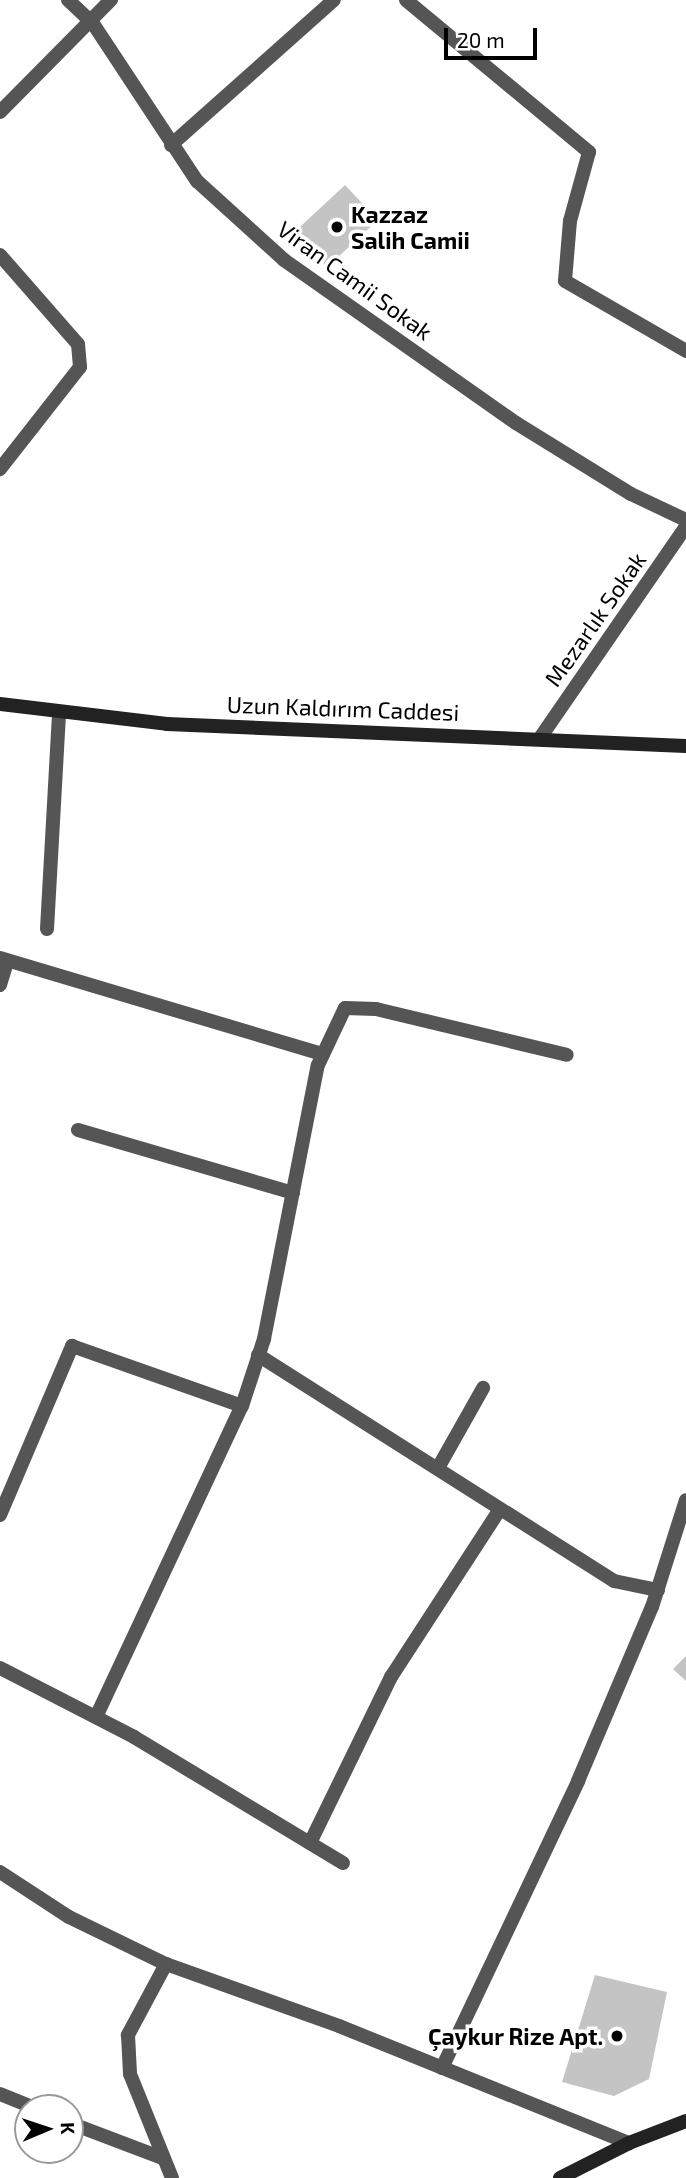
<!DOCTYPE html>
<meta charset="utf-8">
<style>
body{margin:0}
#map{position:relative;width:686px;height:2178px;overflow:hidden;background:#fff;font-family:"Exo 2",sans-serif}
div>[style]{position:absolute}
.building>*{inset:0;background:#c4c4c4;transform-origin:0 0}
.street>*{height:14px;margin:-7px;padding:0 7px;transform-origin:7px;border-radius:7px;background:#555}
.secondary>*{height:14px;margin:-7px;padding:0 7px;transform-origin:7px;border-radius:7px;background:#222}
.dots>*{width:19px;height:19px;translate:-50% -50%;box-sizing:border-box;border:4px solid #fff;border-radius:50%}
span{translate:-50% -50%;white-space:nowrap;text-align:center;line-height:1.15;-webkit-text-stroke:7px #fff;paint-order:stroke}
.poi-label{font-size:23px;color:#000;font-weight:700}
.left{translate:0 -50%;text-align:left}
.right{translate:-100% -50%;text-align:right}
.street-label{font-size:23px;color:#000}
.north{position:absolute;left:14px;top:2094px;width:70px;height:70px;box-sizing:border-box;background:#fff;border:2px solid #999;border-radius:50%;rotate:88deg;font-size:19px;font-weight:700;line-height:28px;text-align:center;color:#000}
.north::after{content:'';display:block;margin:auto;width:24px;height:32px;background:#000;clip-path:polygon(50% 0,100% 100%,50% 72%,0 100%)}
.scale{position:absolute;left:444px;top:28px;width:93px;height:32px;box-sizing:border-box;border:4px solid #000;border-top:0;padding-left:9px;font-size:21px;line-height:24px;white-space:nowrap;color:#000;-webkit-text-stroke:5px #fff;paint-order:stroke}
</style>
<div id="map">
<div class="building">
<div style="left:345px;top:185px;width:48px;height:69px;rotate:47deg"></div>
<div style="clip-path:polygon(686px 1656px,686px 1681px,673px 1669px)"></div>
<div style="clip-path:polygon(595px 1975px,667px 1992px,649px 2079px,614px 2096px,562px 2082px)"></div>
</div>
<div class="street">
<div style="left:68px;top:0;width:33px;rotate:43deg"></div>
<div style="left:92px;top:22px;width:191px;rotate:56.6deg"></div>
<div style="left:197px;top:181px;width:118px;rotate:42.2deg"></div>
<div style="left:284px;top:260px;width:284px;rotate:35.1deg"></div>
<div style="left:516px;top:423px;width:135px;rotate:31.7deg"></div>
<div style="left:631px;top:494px;width:61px;rotate:25.3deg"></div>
<div style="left:406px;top:0;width:238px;rotate:39.7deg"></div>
<div style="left:589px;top:152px;width:72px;rotate:105.4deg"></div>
<div style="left:570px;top:221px;width:60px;rotate:94.8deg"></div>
<div style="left:565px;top:281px;width:140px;rotate:30deg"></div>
<div style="left:0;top:112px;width:158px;rotate:-45.3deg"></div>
<div style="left:171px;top:145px;width:218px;rotate:-41.7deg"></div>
<div style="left:0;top:255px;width:118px;rotate:48.8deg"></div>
<div style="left:78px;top:344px;width:23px;rotate:85deg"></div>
<div style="left:80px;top:367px;width:130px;rotate:128.1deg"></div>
<div style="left:540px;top:738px;width:257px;rotate:-55.4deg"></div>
<div style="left:47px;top:929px;width:217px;rotate:-86.8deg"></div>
<div style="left:0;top:958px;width:337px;rotate:16.6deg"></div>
<div style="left:0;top:985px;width:24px;rotate:-73deg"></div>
<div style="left:78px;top:1130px;width:224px;rotate:16.3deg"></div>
<div style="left:258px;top:1355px;width:422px;rotate:32.4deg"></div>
<div style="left:614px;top:1581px;width:45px;rotate:11.6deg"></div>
<div style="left:438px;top:1468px;width:92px;rotate:-60.6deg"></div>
<div style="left:0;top:1515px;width:184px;rotate:-66.9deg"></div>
<div style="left:72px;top:1346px;width:180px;rotate:19.4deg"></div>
<div style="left:0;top:1668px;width:151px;rotate:27.2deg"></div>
<div style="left:134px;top:1737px;width:244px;rotate:31.1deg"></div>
<div style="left:96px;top:1717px;width:344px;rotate:-64.9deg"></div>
<div style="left:242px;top:1406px;width:71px;rotate:-71.8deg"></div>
<div style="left:264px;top:1339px;width:279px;rotate:-78.9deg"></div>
<div style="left:318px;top:1065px;width:63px;rotate:-64.7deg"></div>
<div style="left:345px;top:1008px;width:31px;rotate:2deg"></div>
<div style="left:376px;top:1009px;width:196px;rotate:13.5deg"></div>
<div style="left:310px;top:1843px;width:185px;rotate:-64deg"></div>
<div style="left:391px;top:1677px;width:200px;rotate:-57deg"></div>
<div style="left:0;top:1872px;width:82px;rotate:33.1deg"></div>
<div style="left:69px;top:1917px;width:108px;rotate:25.9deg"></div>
<div style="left:166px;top:1964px;width:184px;rotate:19.7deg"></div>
<div style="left:339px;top:2026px;width:313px;rotate:22deg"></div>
<div style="left:166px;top:1964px;width:81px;rotate:118.2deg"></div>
<div style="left:128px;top:2035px;width:39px;rotate:87deg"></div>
<div style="left:130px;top:2074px;width:112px;rotate:68deg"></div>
<div style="left:442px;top:2068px;width:318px;rotate:-64.6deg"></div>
<div style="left:578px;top:1781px;width:189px;rotate:-67deg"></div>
<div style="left:652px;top:1607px;width:112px;rotate:-72.4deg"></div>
<div style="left:0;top:2094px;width:38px;rotate:22deg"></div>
<div style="left:70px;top:2123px;width:98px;rotate:20.8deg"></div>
</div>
<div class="secondary">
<div style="left:0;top:704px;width:168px;rotate:6.8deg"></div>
<div style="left:167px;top:724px;width:519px;rotate:2.43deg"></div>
<div style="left:560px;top:2178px;width:77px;rotate:-26.9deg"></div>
<div style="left:629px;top:2143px;width:61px;rotate:-21.1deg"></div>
</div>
<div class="dots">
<div style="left:337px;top:227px;background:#000"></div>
<div style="left:617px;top:2036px;background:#000"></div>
</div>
<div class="poi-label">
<span class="left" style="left:351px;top:227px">Kazzaz<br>Salih Camii</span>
<span class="right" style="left:603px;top:2036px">Çaykur Rize Apt.</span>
</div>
<div class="street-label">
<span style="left:355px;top:280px;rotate:36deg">Viran Camii Sokak</span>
<span style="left:595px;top:619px;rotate:-55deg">Mezarlık Sokak</span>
<span style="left:343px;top:708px;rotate:2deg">Uzun Kaldırım Caddesi</span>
</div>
<div class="north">K</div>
<div class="scale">20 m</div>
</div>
